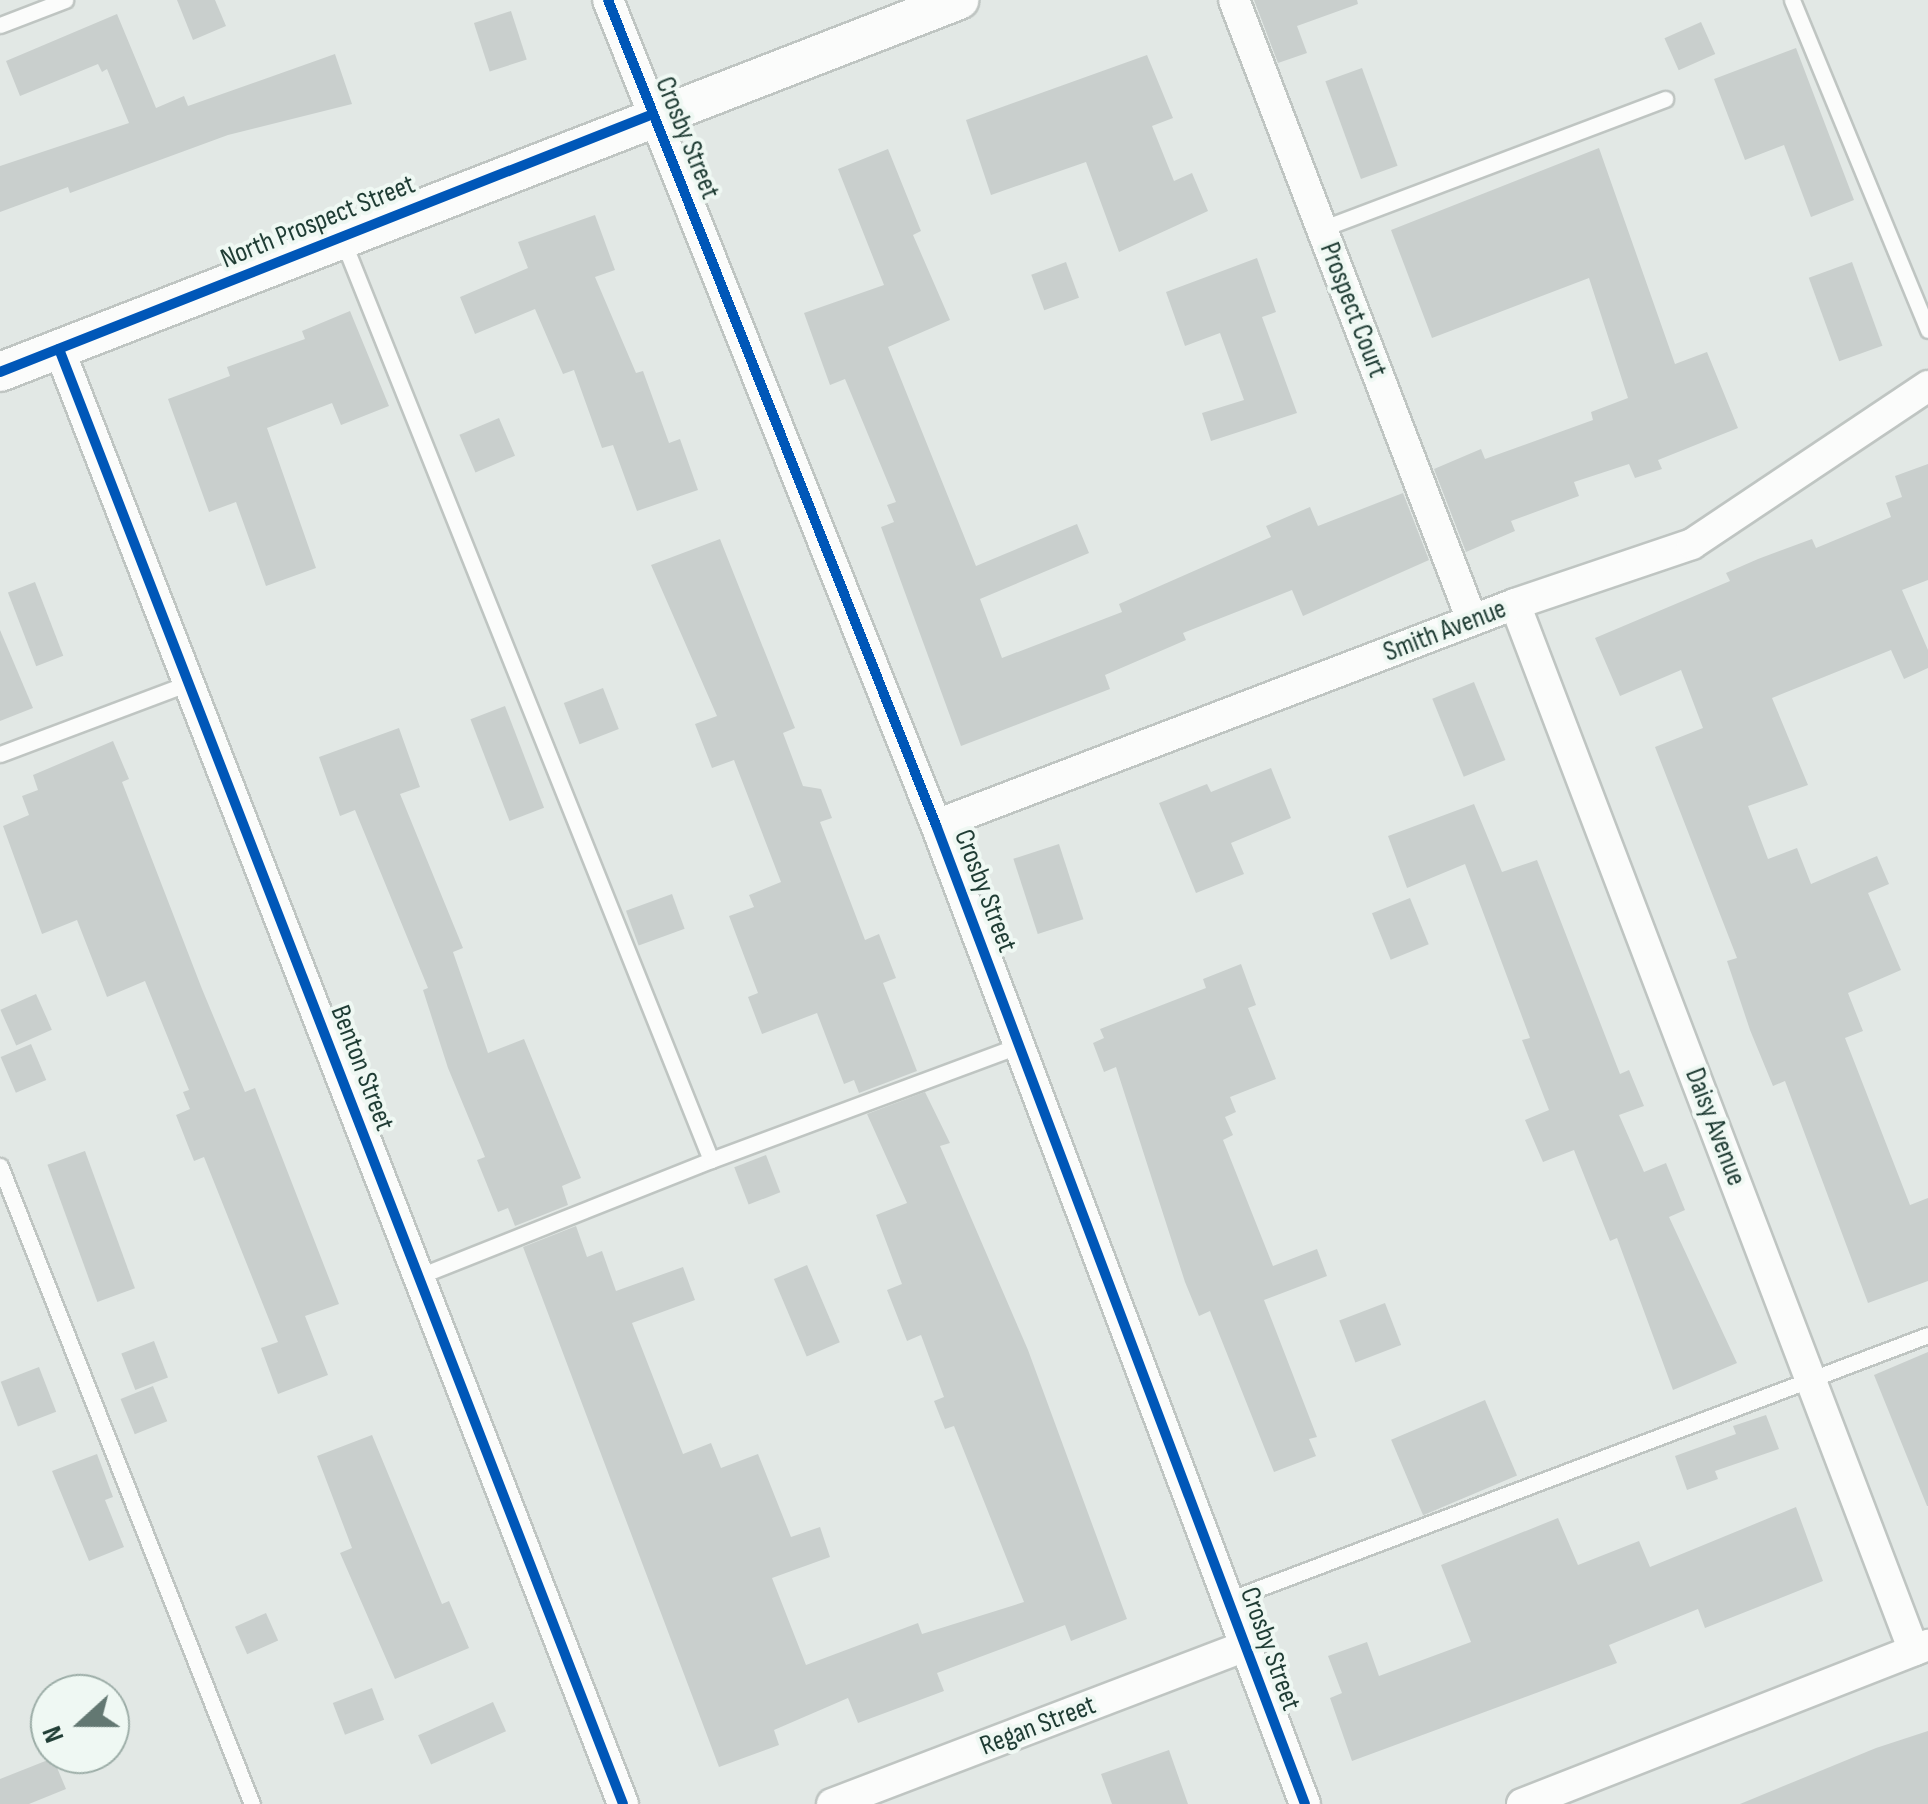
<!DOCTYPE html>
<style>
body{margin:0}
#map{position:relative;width:1928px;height:1804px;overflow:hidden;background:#e2e8e5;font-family:"Sofia Sans Condensed",sans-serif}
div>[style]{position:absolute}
.building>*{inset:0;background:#c9cfcd;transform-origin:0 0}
.roads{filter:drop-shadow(2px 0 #bfc5c2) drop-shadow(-2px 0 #bfc5c2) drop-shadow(0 2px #bfc5c2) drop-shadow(0 -2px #bfc5c2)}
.service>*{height:15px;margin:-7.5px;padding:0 7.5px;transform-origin:7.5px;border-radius:7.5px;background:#fbfcfb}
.minor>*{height:30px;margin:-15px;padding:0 15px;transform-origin:15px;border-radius:15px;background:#fbfcfb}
.tertiary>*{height:38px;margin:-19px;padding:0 19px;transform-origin:19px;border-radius:19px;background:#fbfcfb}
.cycleway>*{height:10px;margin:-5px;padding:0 5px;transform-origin:5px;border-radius:5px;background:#0057b8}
span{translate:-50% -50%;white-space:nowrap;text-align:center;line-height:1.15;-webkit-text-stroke:8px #eff8f3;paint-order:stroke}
.street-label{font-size:28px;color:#1f3c34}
.north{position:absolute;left:30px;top:1674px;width:100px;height:100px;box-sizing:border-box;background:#eff8f3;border:2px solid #9cada7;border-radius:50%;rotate:249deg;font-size:28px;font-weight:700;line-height:40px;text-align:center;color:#1f3c34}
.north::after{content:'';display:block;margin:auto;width:35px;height:45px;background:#637872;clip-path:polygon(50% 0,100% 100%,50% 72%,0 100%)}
</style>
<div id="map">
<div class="building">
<div style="clip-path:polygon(177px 0,215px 0,226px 26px,193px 40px)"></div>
<div style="clip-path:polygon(1254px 0,1357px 0,1358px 4px,1297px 26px,1307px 53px,1278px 63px)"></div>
<div style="left:511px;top:11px;width:51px;height:39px;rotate:72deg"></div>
<div style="clip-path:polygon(117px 14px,156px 108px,184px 96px,188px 106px,335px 54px,352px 104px,228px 135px,70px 193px,68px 187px,0 212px,0 166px,129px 123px,107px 69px,102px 72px,98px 64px,20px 96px,6px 61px)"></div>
<div style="left:1701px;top:22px;width:35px;height:40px;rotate:66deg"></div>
<div style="clip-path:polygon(1796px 48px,1854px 200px,1811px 217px,1784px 145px,1745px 160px,1714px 79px)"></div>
<div style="clip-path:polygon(1147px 55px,1173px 118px,1152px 126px,1174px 181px,1192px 173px,1208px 211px,1119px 252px,1086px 162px,991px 195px,966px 120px)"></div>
<div style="left:1362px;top:68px;width:104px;height:39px;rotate:70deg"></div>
<div style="clip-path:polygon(1599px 148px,1675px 364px,1707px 352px,1738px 428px,1658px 460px,1662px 469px,1635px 478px,1629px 464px,1574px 482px,1579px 496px,1511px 521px,1515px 531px,1466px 552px,1434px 469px,1481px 449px,1485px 459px,1593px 420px,1591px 412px,1628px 398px,1589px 278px,1432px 338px,1391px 230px)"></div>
<div style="clip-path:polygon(888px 149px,921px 231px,913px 235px,950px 320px,888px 347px,976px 566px,1077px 524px,1089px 553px,980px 599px,1002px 658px,1122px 612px,1119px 604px,1271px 537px,1266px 526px,1310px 507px,1318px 526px,1403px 493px,1429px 560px,1303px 616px,1292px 590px,1183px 633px,1186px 640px,1105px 675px,1110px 689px,961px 746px,881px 527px,894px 522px,887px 505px,896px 502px,845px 379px,830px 385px,804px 313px,884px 285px,838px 169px)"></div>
<div style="clip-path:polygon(595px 215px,615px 270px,595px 277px,636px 373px,643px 371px,669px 443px,680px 439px,698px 490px,637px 511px,613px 445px,602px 448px,574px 370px,563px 374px,535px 309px,475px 334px,460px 297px,528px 268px,518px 242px)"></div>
<div style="clip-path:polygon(1257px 258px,1276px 312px,1262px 317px,1297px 413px,1211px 441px,1202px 413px,1244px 400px,1220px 333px,1185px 346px,1166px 292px)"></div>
<div style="left:1066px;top:262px;width:38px;height:37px;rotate:70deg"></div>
<div style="left:1852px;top:262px;width:89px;height:46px;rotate:70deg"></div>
<div style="clip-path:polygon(350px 311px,389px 406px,341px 425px,332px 403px,267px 428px,316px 568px,266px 586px,236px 502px,209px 512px,168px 399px,230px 376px,227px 367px,305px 339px,302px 331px)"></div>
<div style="left:499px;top:418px;width:41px;height:43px;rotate:67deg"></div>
<div style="clip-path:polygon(1928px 464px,1928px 580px,1902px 590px,1928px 650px,1928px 668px,1904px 679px,1891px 650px,1772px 698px,1808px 785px,1748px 806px,1768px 859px,1797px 848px,1811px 884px,1877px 856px,1889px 884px,1868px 893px,1901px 970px,1848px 993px,1863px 1031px,1845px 1038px,1910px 1205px,1928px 1198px,1928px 1281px,1868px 1303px,1785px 1081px,1773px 1086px,1750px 1030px,1727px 961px,1737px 958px,1655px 747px,1703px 728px,1681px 670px,1620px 696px,1595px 638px,1730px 581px,1726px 573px,1758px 559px,1812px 539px,1816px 548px,1891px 517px,1886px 503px,1902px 497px,1895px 476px)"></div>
<div style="clip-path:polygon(720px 539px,795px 728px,783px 733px,803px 786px,821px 789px,832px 818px,820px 822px,865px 940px,879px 934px,896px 978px,883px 983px,917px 1071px,859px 1093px,854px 1080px,844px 1084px,817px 1013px,762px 1034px,748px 997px,758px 993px,729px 916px,754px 907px,749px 895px,781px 882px,734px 760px,712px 768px,695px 724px,717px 716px,651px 565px)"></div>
<div style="left:35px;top:582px;width:79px;height:29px;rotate:69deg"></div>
<div style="clip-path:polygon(0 630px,33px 708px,0 721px)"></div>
<div style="left:1474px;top:682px;width:84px;height:45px;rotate:68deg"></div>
<div style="left:603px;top:688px;width:44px;height:42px;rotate:69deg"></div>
<div style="left:505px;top:706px;width:109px;height:37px;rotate:69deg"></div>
<div style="clip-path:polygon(399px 728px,420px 787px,400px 794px,463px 948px,453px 952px,488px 1053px,524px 1039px,581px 1178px,562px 1186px,568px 1205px,515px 1226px,508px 1208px,498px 1212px,477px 1160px,485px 1157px,448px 1068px,423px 990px,428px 988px,355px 810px,340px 816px,319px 757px)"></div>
<div style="clip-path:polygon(113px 741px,129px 779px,122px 782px,202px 989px,245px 1092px,255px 1088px,339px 1304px,305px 1316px,328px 1375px,278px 1394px,261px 1348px,278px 1342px,204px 1157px,194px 1161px,176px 1115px,190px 1109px,183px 1092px,189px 1090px,145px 981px,107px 997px,77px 920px,42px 934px,3px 826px,29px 815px,22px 796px,38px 790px,33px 775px)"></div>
<div style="clip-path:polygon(1271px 768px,1291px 818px,1231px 843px,1244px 874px,1196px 893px,1159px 803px,1207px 784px,1211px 792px)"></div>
<div style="clip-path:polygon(1474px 804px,1502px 872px,1537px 860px,1620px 1074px,1629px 1070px,1644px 1106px,1619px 1115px,1644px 1172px,1666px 1163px,1685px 1210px,1669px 1217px,1737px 1363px,1673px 1390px,1617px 1238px,1610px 1241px,1574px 1150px,1543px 1162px,1525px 1120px,1549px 1110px,1522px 1040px,1530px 1038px,1465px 864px,1407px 888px,1388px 836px)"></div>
<div style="left:1059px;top:844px;width:79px;height:48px;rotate:72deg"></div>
<div style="left:672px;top:894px;width:37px;height:49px;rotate:70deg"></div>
<div style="left:1410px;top:898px;width:50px;height:41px;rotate:68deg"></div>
<div style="clip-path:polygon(1241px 964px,1256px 1005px,1248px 1008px,1276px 1079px,1230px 1097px,1236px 1112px,1225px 1117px,1233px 1135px,1223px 1140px,1273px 1266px,1317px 1249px,1327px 1276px,1264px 1300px,1317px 1437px,1309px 1439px,1316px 1456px,1274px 1472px,1210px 1311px,1199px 1316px,1185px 1282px,1116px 1067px,1104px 1072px,1093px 1043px,1104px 1038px,1100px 1029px,1206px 988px,1203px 979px)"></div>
<div style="left:36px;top:994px;width:39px;height:39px;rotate:66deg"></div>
<div style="left:31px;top:1044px;width:39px;height:33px;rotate:67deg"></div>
<div style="clip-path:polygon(925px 1092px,950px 1143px,940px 1146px,1028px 1350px,1127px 1619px,1071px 1641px,1065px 1625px,937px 1673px,944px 1691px,858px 1723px,848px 1698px,774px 1730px,779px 1745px,719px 1767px,523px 1247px,576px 1226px,587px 1257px,602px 1251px,616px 1291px,683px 1267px,695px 1300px,632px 1323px,683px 1454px,711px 1443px,721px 1468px,758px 1454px,791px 1537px,820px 1527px,830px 1557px,772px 1578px,806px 1665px,918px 1623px,922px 1634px,1024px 1602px,954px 1426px,945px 1429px,934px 1401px,944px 1397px,921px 1335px,907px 1341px,887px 1290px,902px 1284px,876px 1215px,907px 1203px,867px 1114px)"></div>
<div style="left:85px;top:1151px;width:146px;height:40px;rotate:70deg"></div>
<div style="left:766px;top:1155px;width:40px;height:34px;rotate:69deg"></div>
<div style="left:807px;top:1265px;width:84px;height:36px;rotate:67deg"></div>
<div style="left:1385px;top:1303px;width:45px;height:49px;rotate:69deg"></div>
<div style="left:154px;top:1341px;width:39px;height:35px;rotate:69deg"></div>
<div style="clip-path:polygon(1928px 1352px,1928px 1506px,1927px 1506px,1874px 1375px)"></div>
<div style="left:39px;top:1367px;width:48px;height:41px;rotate:69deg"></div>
<div style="left:153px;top:1386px;width:38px;height:35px;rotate:68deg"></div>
<div style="left:1485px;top:1400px;width:82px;height:102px;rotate:67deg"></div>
<div style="clip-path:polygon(1766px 1415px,1779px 1449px,1715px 1471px,1718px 1479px,1687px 1490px,1675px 1456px,1736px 1434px,1733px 1426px)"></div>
<div style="clip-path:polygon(372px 1435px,442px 1604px,449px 1601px,469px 1648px,395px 1679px,340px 1553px,352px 1548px,317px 1456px)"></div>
<div style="clip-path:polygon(97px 1454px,113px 1497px,105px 1500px,124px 1547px,89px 1561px,52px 1471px)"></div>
<div style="clip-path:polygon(1796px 1507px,1823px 1581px,1705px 1628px,1698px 1609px,1609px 1645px,1617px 1663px,1352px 1761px,1330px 1698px,1342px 1693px,1328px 1656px,1367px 1642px,1379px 1676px,1471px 1642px,1441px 1565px,1558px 1518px,1578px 1565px,1639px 1541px,1650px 1567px)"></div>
<div style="left:266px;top:1613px;width:30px;height:34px;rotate:66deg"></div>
<div style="left:372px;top:1688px;width:34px;height:42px;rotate:69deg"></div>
<div style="left:493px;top:1702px;width:32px;height:82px;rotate:66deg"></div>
<div style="clip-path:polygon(1928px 1731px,1928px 1804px,1740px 1804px,1876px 1748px)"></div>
<div style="clip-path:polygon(1169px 1750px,1188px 1804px,1112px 1804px,1101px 1774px)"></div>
<div style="clip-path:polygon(53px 1758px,66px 1789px,29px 1804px,0 1804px,0 1779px)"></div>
</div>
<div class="roads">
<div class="service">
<div style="left:1792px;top:0;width:357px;rotate:67.6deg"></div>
<div style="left:0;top:25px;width:70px;rotate:-21deg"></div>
<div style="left:1321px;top:229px;width:368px;rotate:-20.7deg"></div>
<div style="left:343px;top:241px;width:990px;rotate:68.18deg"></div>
<div style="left:711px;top:1160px;width:314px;rotate:158.3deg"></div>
<div style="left:0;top:754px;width:202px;rotate:-20.6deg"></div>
<div style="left:711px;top:1160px;width:330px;rotate:-20.4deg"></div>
<div style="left:0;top:1166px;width:686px;rotate:68.45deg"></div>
<div style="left:1228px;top:1600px;width:748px;rotate:-20.74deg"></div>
</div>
<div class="minor">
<div style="left:608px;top:0;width:888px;rotate:68.32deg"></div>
<div style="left:936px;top:825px;width:1046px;rotate:69.35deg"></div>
<div style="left:1234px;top:0;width:664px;rotate:69deg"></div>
<div style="left:59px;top:349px;width:1560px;rotate:68.81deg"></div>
<div style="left:1515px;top:604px;width:1120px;rotate:69.14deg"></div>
<div style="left:936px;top:825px;width:620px;rotate:-20.89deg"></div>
<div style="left:1515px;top:604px;width:187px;rotate:-18.7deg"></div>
<div style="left:1692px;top:544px;width:284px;rotate:-33.8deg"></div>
<div style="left:832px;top:1804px;width:441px;rotate:-20.9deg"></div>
<div style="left:1522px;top:1804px;width:436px;rotate:-21.4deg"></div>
</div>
<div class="tertiary">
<div style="left:0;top:372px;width:1029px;rotate:-21.2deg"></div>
</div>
</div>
<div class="cycleway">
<div style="left:608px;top:0;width:888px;rotate:68.32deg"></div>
<div style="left:936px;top:825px;width:1046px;rotate:69.35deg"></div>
<div style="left:59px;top:349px;width:1560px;rotate:68.81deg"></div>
<div style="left:0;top:372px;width:702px;rotate:-21.56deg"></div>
</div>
<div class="street-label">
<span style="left:687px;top:138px;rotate:68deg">Crosby Street</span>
<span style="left:318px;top:222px;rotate:-22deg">North Prospect Street</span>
<span style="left:1353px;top:310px;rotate:69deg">Prospect Court</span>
<span style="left:1445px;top:631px;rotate:-21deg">Smith Avenue</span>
<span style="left:985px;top:891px;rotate:69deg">Crosby Street</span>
<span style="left:362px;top:1068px;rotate:69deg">Benton Street</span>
<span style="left:1715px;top:1127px;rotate:69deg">Daisy Avenue</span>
<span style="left:1270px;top:1649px;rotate:70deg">Crosby Street</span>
<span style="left:1038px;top:1726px;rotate:-21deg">Regan Street</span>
</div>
<div class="north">N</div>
</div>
